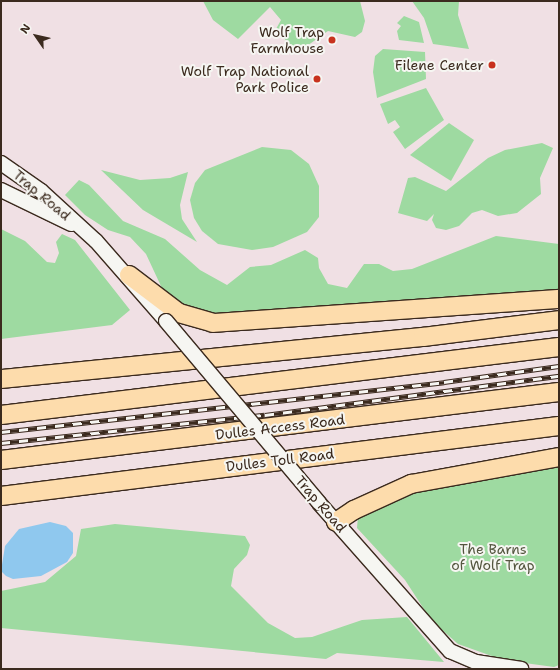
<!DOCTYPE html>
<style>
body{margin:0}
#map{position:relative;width:560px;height:670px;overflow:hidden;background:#f0e0e4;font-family:"Shantell Sans",sans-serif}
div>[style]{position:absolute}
.green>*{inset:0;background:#9edaa1}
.water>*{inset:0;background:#8fc8ee}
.roads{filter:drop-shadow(1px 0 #3b2a1e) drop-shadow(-1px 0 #3b2a1e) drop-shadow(0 1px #3b2a1e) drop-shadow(0 -1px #3b2a1e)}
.secondary>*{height:14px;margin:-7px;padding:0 7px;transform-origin:7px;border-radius:7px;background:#f6f6f2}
.motorway>*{height:18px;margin:-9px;padding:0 9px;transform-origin:9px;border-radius:9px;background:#fddcac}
.rail>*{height:4.5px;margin-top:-2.25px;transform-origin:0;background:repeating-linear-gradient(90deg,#f6f6f2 0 9px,#3b2a1e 0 18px);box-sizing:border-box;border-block:1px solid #3b2a1e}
.bridges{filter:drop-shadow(1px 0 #3b2a1e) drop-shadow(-1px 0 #3b2a1e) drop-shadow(0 1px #3b2a1e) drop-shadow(0 -1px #3b2a1e)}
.secondary-bridge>*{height:14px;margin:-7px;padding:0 7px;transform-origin:7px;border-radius:7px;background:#f6f6f2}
.dots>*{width:11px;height:11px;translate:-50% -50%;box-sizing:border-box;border:2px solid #f6f6f2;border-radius:50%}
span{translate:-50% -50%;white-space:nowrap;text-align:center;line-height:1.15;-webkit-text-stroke:4px #f6f6f2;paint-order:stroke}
.poi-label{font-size:14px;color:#3b2a1e}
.right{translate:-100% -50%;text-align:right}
.street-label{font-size:14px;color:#3b2a1e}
.park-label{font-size:14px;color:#54563f}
.frame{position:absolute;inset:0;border:2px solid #3b2a1e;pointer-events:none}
.north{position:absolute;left:16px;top:16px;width:40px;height:40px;-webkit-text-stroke:3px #f6f6f2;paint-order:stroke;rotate:304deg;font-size:11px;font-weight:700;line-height:16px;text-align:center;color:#3b2a1e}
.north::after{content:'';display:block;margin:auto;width:14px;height:18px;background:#3b2a1e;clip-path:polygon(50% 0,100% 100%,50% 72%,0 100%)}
</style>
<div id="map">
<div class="green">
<div style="clip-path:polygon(203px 1px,360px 1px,365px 21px,362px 32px,355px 37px,328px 31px,297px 53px,276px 29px,281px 20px,270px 7px,238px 39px,213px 20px)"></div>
<div style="clip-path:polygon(412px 1px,459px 1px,458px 15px,469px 49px,433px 44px,424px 18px)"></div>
<div style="clip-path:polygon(404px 16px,419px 22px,424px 43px,399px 40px,397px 31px,401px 26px,397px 23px)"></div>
<div style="clip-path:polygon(383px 49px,425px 52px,426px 79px,377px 98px,373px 72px,375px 56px)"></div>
<div style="clip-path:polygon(426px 88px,444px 120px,405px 149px,393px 132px,400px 127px,395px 120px,388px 124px,380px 104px)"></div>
<div style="clip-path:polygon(449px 123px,474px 140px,451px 181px,410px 155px)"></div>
<div style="clip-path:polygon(542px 143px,553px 148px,540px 178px,541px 194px,517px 213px,498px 216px,482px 210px,472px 213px,459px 226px,446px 230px,436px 228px,432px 220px,434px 214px,427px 221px,398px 213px,408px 178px,415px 177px,446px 191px,488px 158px,505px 150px)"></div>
<div style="clip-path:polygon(262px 147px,291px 150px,309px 164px,319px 186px,319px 217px,307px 232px,273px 247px,252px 250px,218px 244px,202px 231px,194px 218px,190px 200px,195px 183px,205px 170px)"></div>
<div style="clip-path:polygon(101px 170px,140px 180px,170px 178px,188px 172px,180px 205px,182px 219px,197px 242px,143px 210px)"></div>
<div style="clip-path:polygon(79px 180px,89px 185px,123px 221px,165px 239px,200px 270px,227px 285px,250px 267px,271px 265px,305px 250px,318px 258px,319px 268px,328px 284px,347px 288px,364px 264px,379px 264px,393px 271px,412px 269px,496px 236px,559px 244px,559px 292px,209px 317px,167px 299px,146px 254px,130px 237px,108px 230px,85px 215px,65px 195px)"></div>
<div style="clip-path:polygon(1px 229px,25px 241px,47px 262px,55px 263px,59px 253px,56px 242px,62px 234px,75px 240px,130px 310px,112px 325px,1px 339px)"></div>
<div style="clip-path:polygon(559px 463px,559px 665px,554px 667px,503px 660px,458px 644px,431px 620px,405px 580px,357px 528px,358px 516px,420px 489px)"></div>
<div style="clip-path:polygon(115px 524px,245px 536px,250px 545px,247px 555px,234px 569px,231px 586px,268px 623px,295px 638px,312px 637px,362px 620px,407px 617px,444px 662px,337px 653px,326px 659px,1px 628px,1px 591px,45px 582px,76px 556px,81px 529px)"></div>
</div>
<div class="water">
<div style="clip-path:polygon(50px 522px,66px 526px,73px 533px,73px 553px,67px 562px,41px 576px,13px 579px,6px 576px,1px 571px,5px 546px,19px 529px)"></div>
</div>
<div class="roads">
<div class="secondary">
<div style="left:1px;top:163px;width:49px;rotate:35deg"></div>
<div style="left:41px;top:191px;width:74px;rotate:42.3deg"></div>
<div style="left:96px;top:241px;width:106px;rotate:48.8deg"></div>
<div style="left:1px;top:190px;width:78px;rotate:25.9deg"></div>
<div style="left:319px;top:503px;width:198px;rotate:48.5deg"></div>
<div style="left:450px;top:651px;width:28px;rotate:23deg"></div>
<div style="left:476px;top:662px;width:46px;rotate:8.8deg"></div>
</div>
<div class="motorway">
<div style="left:129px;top:275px;width:63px;rotate:37.2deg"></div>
<div style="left:179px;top:313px;width:35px;rotate:16deg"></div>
<div style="left:213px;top:323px;width:347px;rotate:-4deg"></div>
<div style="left:1px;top:379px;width:424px;rotate:-5.7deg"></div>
<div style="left:423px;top:337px;width:137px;rotate:-7.1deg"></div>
<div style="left:1px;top:415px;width:562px;rotate:-6.95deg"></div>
<div style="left:1px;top:460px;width:562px;rotate:-6.95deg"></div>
<div style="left:1px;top:496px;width:562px;rotate:-7.15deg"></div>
<div style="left:336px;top:522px;width:22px;rotate:-34deg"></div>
<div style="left:354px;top:510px;width:63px;rotate:-24.5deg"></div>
<div style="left:411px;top:484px;width:150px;rotate:-10.3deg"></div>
</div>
</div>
<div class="rail">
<div style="left:1px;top:432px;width:446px;rotate:-6.4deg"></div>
<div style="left:444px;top:382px;width:116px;rotate:-7.9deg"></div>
<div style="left:1px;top:443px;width:265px;rotate:-6.1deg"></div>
<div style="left:265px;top:415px;width:297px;rotate:-7.6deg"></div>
</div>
<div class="bridges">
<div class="secondary-bridge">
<div style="left:166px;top:321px;width:238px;rotate:49.9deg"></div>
</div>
</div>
<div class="dots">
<div style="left:332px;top:40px;background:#c8321e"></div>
<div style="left:492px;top:65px;background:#c8321e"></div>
<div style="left:317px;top:79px;background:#c8321e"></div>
</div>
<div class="poi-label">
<span class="right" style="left:324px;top:40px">Wolf Trap<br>Farmhouse</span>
<span class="right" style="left:484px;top:65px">Filene Center</span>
<span class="right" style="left:309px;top:79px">Wolf Trap National<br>Park Police</span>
</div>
<div class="street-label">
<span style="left:42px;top:195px;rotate:40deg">Trap Road</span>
<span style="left:280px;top:427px;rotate:-7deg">Dulles Access Road</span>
<span style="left:280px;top:460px;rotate:-7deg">Dulles Toll Road</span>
<span style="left:321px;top:504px;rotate:49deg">Trap Road</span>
</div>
<div class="park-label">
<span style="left:493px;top:557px">The Barns<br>of Wolf Trap</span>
</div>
<div class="frame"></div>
<div class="north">N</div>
</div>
